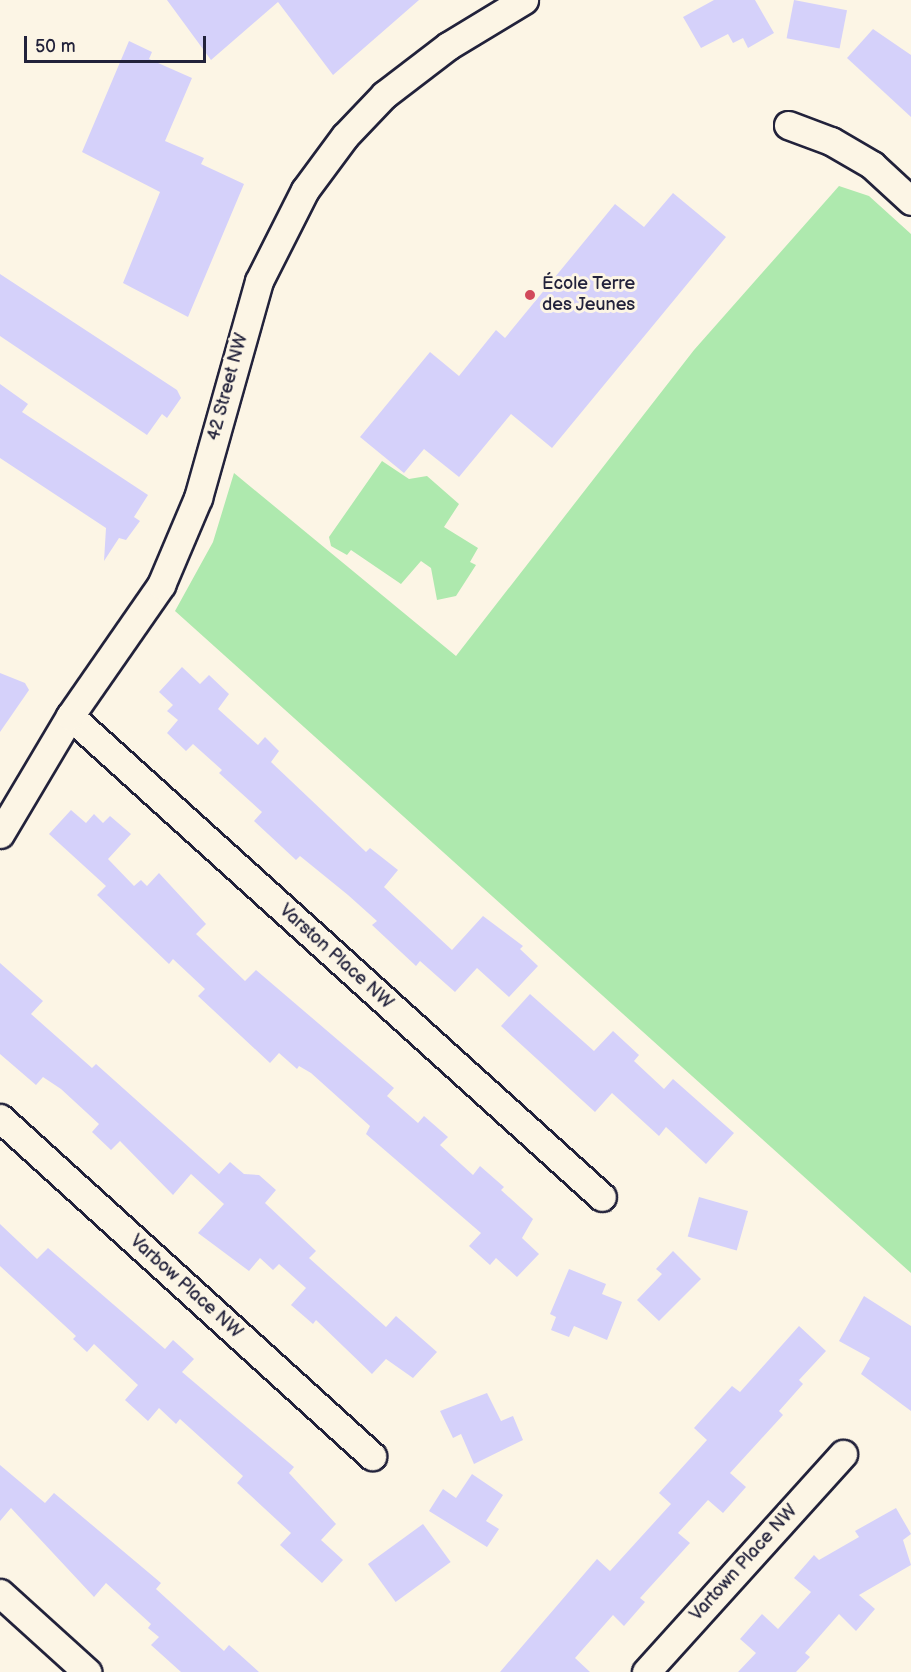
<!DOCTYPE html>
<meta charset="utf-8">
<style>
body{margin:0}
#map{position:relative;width:911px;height:1672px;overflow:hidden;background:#fcf5e5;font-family:"Balsamiq Sans",sans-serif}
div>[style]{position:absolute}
.green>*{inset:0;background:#aee9ae}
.building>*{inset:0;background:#d5d1fa;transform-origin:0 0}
.roads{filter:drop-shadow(2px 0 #22223b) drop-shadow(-2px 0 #22223b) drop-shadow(0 2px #22223b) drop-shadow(0 -2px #22223b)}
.minor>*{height:27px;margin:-13.5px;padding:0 13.5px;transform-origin:13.5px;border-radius:13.5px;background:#fcf5e5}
.dots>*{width:16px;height:16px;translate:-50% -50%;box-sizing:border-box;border:3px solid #fcf5e5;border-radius:50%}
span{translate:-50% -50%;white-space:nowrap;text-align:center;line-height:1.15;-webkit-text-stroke:6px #fcf5e5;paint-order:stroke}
.poi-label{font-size:18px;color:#22223b}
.left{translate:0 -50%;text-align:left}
.street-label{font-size:18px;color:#22223b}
.scale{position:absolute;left:24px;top:36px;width:182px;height:27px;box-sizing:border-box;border:3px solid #22223b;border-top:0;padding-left:8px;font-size:18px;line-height:21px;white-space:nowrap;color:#22223b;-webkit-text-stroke:4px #fcf5e5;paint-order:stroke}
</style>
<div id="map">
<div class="green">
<div style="clip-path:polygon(839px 186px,869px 196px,911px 234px,911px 1273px,175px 611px,213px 542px,234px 473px,456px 656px,694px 350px)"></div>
<div style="clip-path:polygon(382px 461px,409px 479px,427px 476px,459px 504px,444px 527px,478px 548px,470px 562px,476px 565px,456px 596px,437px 600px,431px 568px,421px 561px,401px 584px,351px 550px,347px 555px,331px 546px,329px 537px)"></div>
</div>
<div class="building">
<div style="clip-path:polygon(167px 0,419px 0,333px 75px,278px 2px,211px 60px)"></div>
<div style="clip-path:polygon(714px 0,755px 0,774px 33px,748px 48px,743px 38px,733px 43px,728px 34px,701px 48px,683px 17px)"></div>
<div style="left:794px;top:0;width:54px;height:39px;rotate:11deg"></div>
<div style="clip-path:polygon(873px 29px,911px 55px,911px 117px,847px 58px)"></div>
<div style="clip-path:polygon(129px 41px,152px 52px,149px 59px,192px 78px,165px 141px,204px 158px,201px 164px,244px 184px,188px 317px,123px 283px,160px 192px,82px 152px)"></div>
<div style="clip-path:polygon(673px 193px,726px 237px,552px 448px,511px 414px,459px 477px,424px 449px,404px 473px,360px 437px,430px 352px,459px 376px,496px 330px,505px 338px,615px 204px,644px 227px)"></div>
<div style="clip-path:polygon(0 274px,177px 390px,181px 398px,167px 418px,162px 414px,147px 435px,0 336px)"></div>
<div style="clip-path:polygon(0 384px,28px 404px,22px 412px,148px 495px,134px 517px,140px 521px,126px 540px,119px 538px,104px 561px,106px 528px,0 458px)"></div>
<div style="clip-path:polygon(182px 667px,200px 684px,209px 675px,229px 694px,218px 709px,258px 745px,265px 737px,279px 751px,271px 762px,366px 852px,370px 848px,398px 870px,384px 887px,452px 950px,483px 916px,523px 946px,520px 949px,538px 966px,509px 997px,477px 968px,455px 992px,420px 961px,416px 966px,372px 925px,377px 921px,348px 895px,300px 856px,296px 860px,254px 821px,262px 812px,219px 773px,222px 770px,193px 744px,186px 751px,167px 733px,178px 720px,167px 711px,173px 705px,159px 692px)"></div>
<div style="clip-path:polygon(0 673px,25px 683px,29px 690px,0 732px)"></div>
<div style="clip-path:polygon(71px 810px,86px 823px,94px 814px,103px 823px,110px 816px,131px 834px,108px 859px,134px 886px,141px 880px,147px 886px,159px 873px,206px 924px,196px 934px,245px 981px,256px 970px,394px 1088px,387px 1096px,418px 1123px,424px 1116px,448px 1137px,440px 1145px,473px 1175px,480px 1166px,504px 1187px,501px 1190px,533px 1219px,522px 1238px,539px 1254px,517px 1277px,496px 1258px,490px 1265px,469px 1246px,481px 1233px,366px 1134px,370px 1126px,311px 1073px,299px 1066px,297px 1069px,279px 1053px,270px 1063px,198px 996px,205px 989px,173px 959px,169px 964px,97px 895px,106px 886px,49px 834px)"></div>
<div style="clip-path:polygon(0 963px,43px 1001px,31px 1014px,92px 1068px,96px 1064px,219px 1174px,230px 1162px,244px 1174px,259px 1175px,276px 1190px,265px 1203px,316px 1251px,309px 1258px,386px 1327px,396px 1316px,437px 1352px,413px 1378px,386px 1359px,372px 1374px,316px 1320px,313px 1324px,291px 1305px,306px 1288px,279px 1264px,273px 1270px,260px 1258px,249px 1271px,198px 1233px,224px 1204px,191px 1174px,173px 1195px,120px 1141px,111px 1150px,92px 1132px,99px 1124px,61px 1089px,43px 1077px,36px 1085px,0 1054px)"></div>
<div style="clip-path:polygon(530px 994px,594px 1051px,613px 1031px,639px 1055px,634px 1061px,664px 1089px,673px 1079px,734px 1133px,706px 1164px,666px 1127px,659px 1136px,612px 1093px,595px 1112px,501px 1026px)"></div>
<div style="left:699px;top:1197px;width:51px;height:41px;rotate:16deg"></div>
<div style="clip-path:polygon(0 1224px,37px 1259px,48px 1248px,165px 1349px,173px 1340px,194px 1359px,182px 1372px,294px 1467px,289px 1473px,336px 1524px,321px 1540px,343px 1560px,322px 1583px,280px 1545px,291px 1533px,237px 1483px,243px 1476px,180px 1419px,176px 1424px,159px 1408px,148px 1421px,125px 1400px,138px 1385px,94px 1344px,87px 1352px,73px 1339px,76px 1336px,0 1266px)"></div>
<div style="clip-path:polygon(673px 1251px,701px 1279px,659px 1321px,637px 1300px,662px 1274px,656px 1269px)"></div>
<div style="clip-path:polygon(569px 1269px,606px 1284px,602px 1294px,622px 1302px,607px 1340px,574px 1326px,569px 1337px,551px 1330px,556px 1317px,550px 1314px)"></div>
<div style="clip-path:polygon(864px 1296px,911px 1326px,911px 1411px,861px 1374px,870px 1358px,839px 1341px)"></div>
<div style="clip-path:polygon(799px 1326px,826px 1351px,799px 1380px,803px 1384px,779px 1411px,783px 1415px,730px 1473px,746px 1487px,723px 1513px,708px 1500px,678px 1533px,690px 1543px,640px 1598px,645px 1602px,624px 1626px,613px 1615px,575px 1658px,590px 1672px,500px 1672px,597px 1559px,610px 1571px,671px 1504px,659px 1493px,707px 1440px,694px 1428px,732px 1386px,740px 1392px)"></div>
<div style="clip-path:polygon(487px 1393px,501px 1421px,513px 1416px,523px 1440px,474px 1464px,461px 1434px,453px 1438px,440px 1411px)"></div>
<div style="clip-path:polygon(0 1465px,45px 1503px,54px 1493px,161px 1583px,156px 1589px,224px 1651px,229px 1645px,259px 1672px,181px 1672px,151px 1645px,159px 1637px,148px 1628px,151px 1624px,106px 1583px,94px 1597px,11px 1508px,0 1521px)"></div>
<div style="clip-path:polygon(472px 1474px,503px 1495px,486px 1521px,499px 1529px,487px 1547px,429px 1511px,443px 1489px,456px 1498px)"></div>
<div style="clip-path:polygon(896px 1508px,911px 1534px,903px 1540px,911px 1565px,859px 1595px,875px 1609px,856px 1631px,839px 1614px,805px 1653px,810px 1657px,796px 1672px,738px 1672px,756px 1653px,740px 1639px,762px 1614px,778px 1629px,811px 1592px,794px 1578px,814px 1555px,819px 1560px,859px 1537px,855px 1531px)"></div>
<div style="left:423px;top:1524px;width:47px;height:68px;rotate:54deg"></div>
</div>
<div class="roads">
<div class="minor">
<div style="left:788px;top:125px;width:46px;rotate:20.4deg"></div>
<div style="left:831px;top:141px;width:48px;rotate:30.3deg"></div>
<div style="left:872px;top:165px;width:53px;rotate:42.7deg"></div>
<div style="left:70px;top:716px;width:717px;rotate:42.12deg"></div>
<div style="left:0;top:834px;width:137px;rotate:-59.3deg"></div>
<div style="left:70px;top:716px;width:160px;rotate:-55.2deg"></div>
<div style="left:161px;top:585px;width:95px;rotate:-67deg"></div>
<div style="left:198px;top:498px;width:225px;rotate:-74.3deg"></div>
<div style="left:259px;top:281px;width:102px;rotate:-63.2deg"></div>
<div style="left:305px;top:190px;width:67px;rotate:-53.5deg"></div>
<div style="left:345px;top:136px;width:57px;rotate:-46.4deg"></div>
<div style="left:384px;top:95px;width:81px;rotate:-37.4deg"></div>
<div style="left:448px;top:46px;width:89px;rotate:-31.2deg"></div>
<div style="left:0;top:1118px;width:503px;rotate:42.26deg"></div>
<div style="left:0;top:1593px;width:118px;rotate:42.2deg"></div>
<div style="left:646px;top:1672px;width:294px;rotate:-47.9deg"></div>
</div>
</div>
<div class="dots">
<div style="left:530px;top:295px;background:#d1495b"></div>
</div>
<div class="poi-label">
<span class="left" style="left:542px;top:295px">École Terre<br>des Jeunes</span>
</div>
<div class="street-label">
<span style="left:228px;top:387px;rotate:-75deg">42 Street NW</span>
<span style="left:336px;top:957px;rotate:42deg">Varston Place NW</span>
<span style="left:186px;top:1287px;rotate:42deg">Varbow Place NW</span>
<span style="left:744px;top:1563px;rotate:-48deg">Vartown Place NW</span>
</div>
<div class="scale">50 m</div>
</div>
